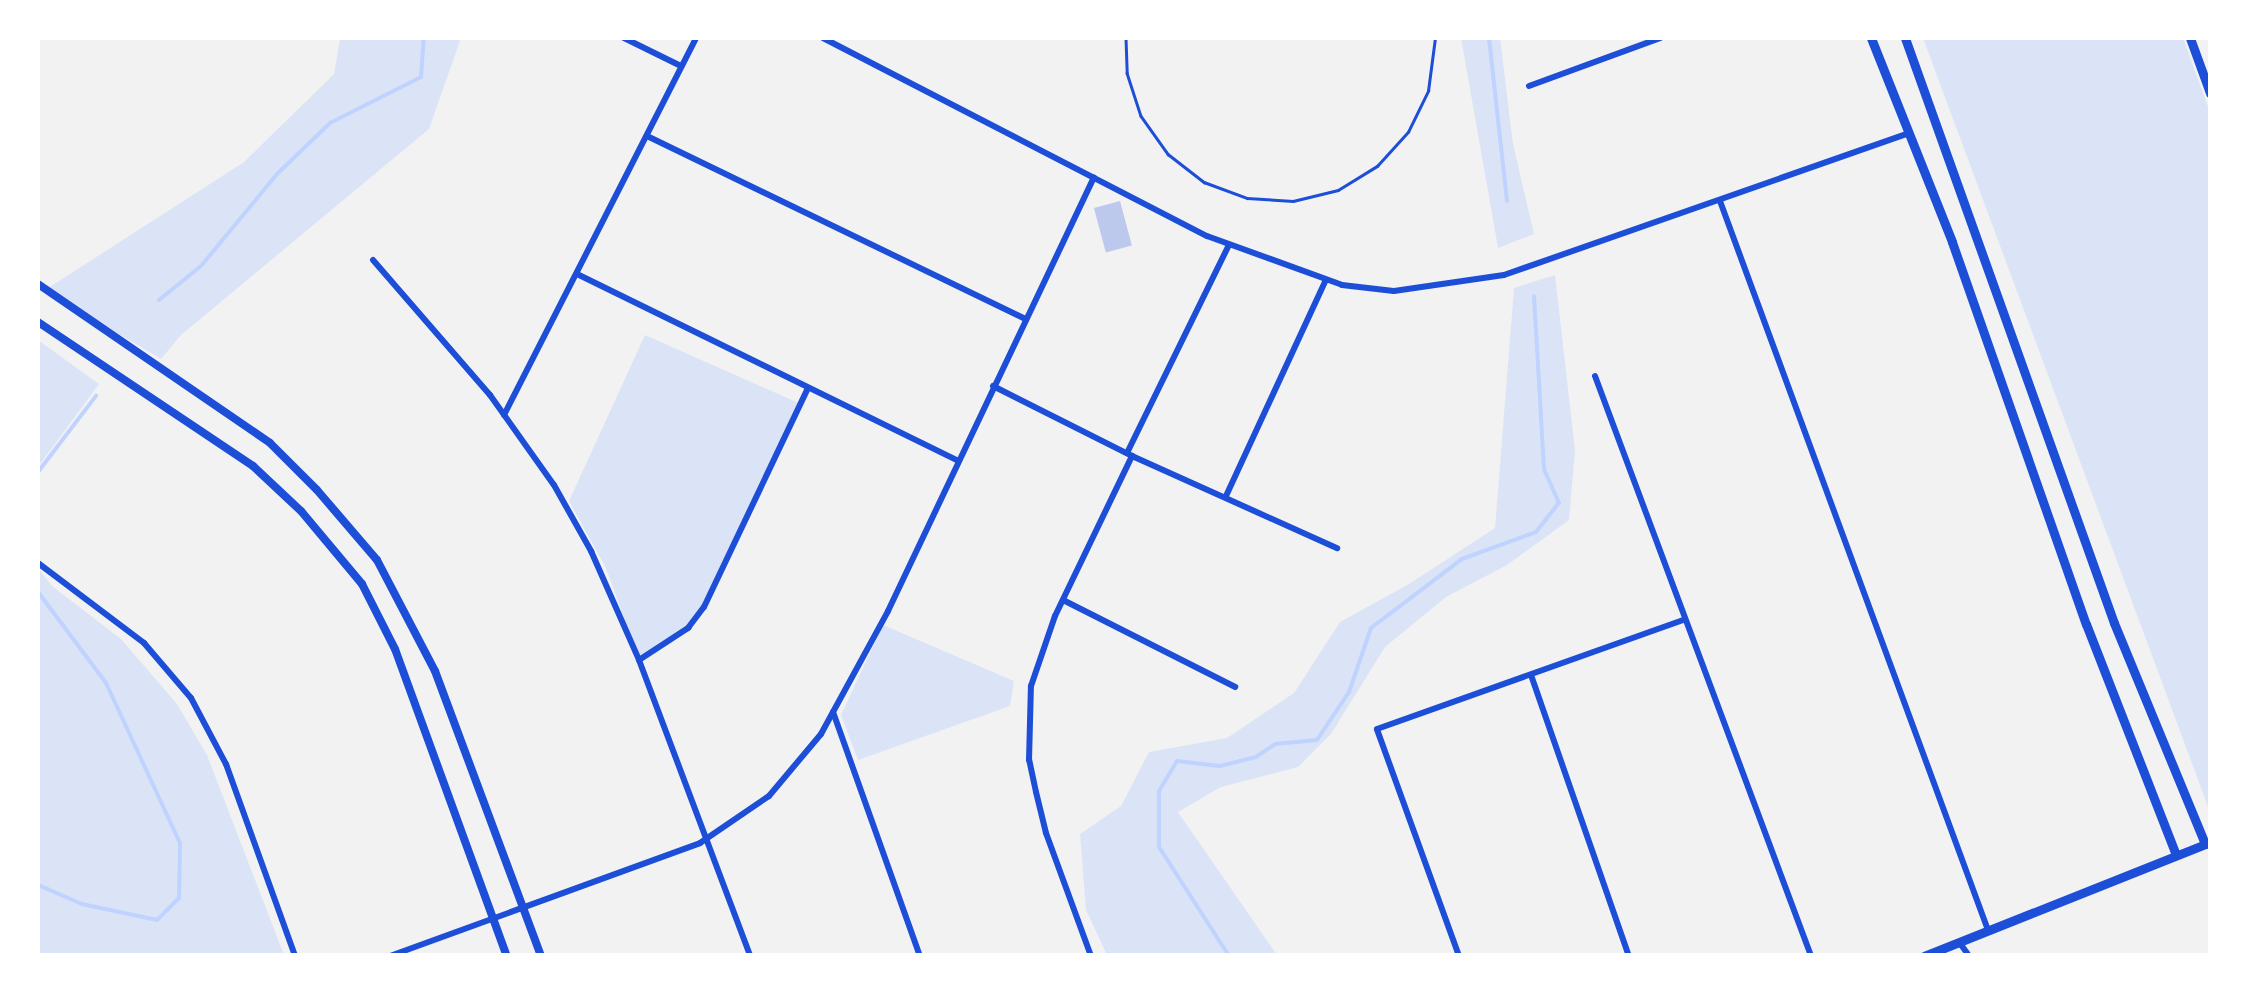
<!DOCTYPE html>
<style>
body{margin:0}
#map{position:relative;width:2248px;height:993px;overflow:hidden;background:#f2f2f2;font-family:Manrope,sans-serif}
div>[style]{position:absolute}
.green>*{inset:0;background:#dbe4f7}
.stream>*{height:4px;margin:-2px;padding:0 2px;transform-origin:2px;border-radius:2px;background:#bfd3fe}
.building>*{inset:0;background:#bdc9ec;transform-origin:0 0}
.path>*{height:2.5px;margin:-1.25px;padding:0 1.25px;transform-origin:1.25px;border-radius:1.25px;background:#1d4ed8}
.minor>*{height:6px;margin:-3px;padding:0 3px;transform-origin:3px;border-radius:3px;background:#1d4ed8}
.tertiary>*{height:8px;margin:-4px;padding:0 4px;transform-origin:4px;border-radius:4px;background:#1d4ed8}
.secondary>*{height:9px;margin:-4.5px;padding:0 4.5px;transform-origin:4.5px;border-radius:4.5px;background:#1d4ed8}
.primary>*{height:9px;margin:-4.5px;padding:0 4.5px;transform-origin:4.5px;border-radius:4.5px;background:#1d4ed8}
span{translate:-50% -50%;white-space:nowrap;text-align:center;line-height:1.15;-webkit-text-stroke:8px #fff;paint-order:stroke}
.frame{position:absolute;inset:0;border:40px solid #fff;pointer-events:none}
</style>
<div id="map">
<div class="green">
<div style="clip-path:polygon(340px 38px,461px 38px,429px 129px,181px 335px,161px 359px,45px 290px,244px 162px,334px 74px)"></div>
<div style="clip-path:polygon(1461px 38px,1500px 38px,1513px 144px,1534px 234px,1498px 248px)"></div>
<div style="clip-path:polygon(1923px 38px,2183px 38px,2210px 112px,2210px 812px)"></div>
<div style="clip-path:polygon(1555px 275px,1575px 450px,1569px 520px,1507px 565px,1446px 597px,1385px 647px,1331px 734px,1298px 767px,1221px 787px,1178px 812px,1277px 955px,1107px 955px,1086px 910px,1080px 834px,1121px 806px,1149px 752px,1227px 738px,1294px 693px,1340px 622px,1409px 584px,1495px 528px,1514px 288px)"></div>
<div style="clip-path:polygon(645px 335px,801px 404px,704px 607px,688px 628px,639px 660px,606px 568px,569px 501px)"></div>
<div style="clip-path:polygon(38px 340px,99px 384px,38px 467px)"></div>
<div style="clip-path:polygon(38px 568px,52px 586px,121px 639px,177px 704px,207px 755px,284px 955px,38px 955px)"></div>
<div style="clip-path:polygon(883px 625px,1014px 681px,1010px 706px,858px 760px,841px 715px)"></div>
</div>
<div class="stream">
<div style="left:1489px;top:38px;width:164px;rotate:83.7deg"></div>
<div style="left:159px;top:300px;width:54px;rotate:-39deg"></div>
<div style="left:201px;top:266px;width:119px;rotate:-50.4deg"></div>
<div style="left:277px;top:174px;width:74px;rotate:-43.9deg"></div>
<div style="left:330px;top:123px;width:102px;rotate:-26.8deg"></div>
<div style="left:421px;top:77px;width:39px;rotate:-86deg"></div>
<div style="left:38px;top:472px;width:96px;rotate:-52.7deg"></div>
<div style="left:38px;top:592px;width:114px;rotate:53.2deg"></div>
<div style="left:106px;top:683px;width:176px;rotate:65.2deg"></div>
<div style="left:180px;top:843px;width:55px;rotate:91deg"></div>
<div style="left:179px;top:898px;width:31px;rotate:135deg"></div>
<div style="left:157px;top:920px;width:77px;rotate:-168deg"></div>
<div style="left:82px;top:904px;width:48px;rotate:-156.6deg"></div>
<div style="left:1229px;top:956px;width:130px;rotate:-122.7deg"></div>
<div style="left:1159px;top:847px;width:56px;rotate:-90deg"></div>
<div style="left:1159px;top:791px;width:35px;rotate:-59deg"></div>
<div style="left:1177px;top:761px;width:43px;rotate:6.6deg"></div>
<div style="left:1220px;top:766px;width:37px;rotate:-14deg"></div>
<div style="left:1256px;top:757px;width:23px;rotate:-34deg"></div>
<div style="left:1275px;top:744px;width:42px;rotate:-5.4deg"></div>
<div style="left:1317px;top:740px;width:58px;rotate:-56.3deg"></div>
<div style="left:1349px;top:692px;width:68px;rotate:-71deg"></div>
<div style="left:1371px;top:628px;width:114px;rotate:-37.2deg"></div>
<div style="left:1462px;top:559px;width:79px;rotate:-20deg"></div>
<div style="left:1536px;top:532px;width:37px;rotate:-52deg"></div>
<div style="left:1559px;top:503px;width:37px;rotate:-114deg"></div>
<div style="left:1544px;top:469px;width:173px;rotate:-93.3deg"></div>
</div>
<div class="building">
<div style="left:1120px;top:201px;width:46px;height:27px;rotate:75deg"></div>
</div>
<div class="path">
<div style="left:1126px;top:38px;width:35px;rotate:88deg"></div>
<div style="left:1127px;top:73px;width:45px;rotate:72deg"></div>
<div style="left:1141px;top:116px;width:47px;rotate:54.6deg"></div>
<div style="left:1168px;top:154px;width:46px;rotate:37.9deg"></div>
<div style="left:1204px;top:182px;width:46px;rotate:20.4deg"></div>
<div style="left:1247px;top:198px;width:46px;rotate:3.7deg"></div>
<div style="left:1293px;top:201px;width:46px;rotate:-13.7deg"></div>
<div style="left:1338px;top:190px;width:46px;rotate:-31.6deg"></div>
<div style="left:1377px;top:166px;width:46px;rotate:-47.6deg"></div>
<div style="left:1408px;top:132px;width:46px;rotate:-64deg"></div>
<div style="left:1428px;top:91px;width:53px;rotate:-82.5deg"></div>
</div>
<div class="minor">
<div style="left:624px;top:38px;width:64px;rotate:26.2deg"></div>
<div style="left:823px;top:38px;width:432px;rotate:27.3deg"></div>
<div style="left:1207px;top:236px;width:144px;rotate:19.9deg"></div>
<div style="left:1342px;top:285px;width:52px;rotate:6.6deg"></div>
<div style="left:1394px;top:291px;width:111px;rotate:-8.3deg"></div>
<div style="left:1504px;top:275px;width:426px;rotate:-19.3deg"></div>
<div style="left:1529px;top:86px;width:140px;rotate:-20.1deg"></div>
<div style="left:647px;top:136px;width:421px;rotate:25.8deg"></div>
<div style="left:1720px;top:201px;width:777px;rotate:69.82deg"></div>
<div style="left:373px;top:260px;width:179px;rotate:49.1deg"></div>
<div style="left:490px;top:395px;width:110px;rotate:54.6deg"></div>
<div style="left:554px;top:485px;width:76px;rotate:60.7deg"></div>
<div style="left:591px;top:551px;width:119px;rotate:66.2deg"></div>
<div style="left:639px;top:660px;width:316px;rotate:69.4deg"></div>
<div style="left:577px;top:274px;width:423px;rotate:26.1deg"></div>
<div style="left:1595px;top:376px;width:619px;rotate:69.57deg"></div>
<div style="left:993px;top:386px;width:156px;rotate:26.7deg"></div>
<div style="left:1132px;top:456px;width:225px;rotate:24.2deg"></div>
<div style="left:504px;top:415px;width:423px;rotate:-63deg"></div>
<div style="left:1127px;top:453px;width:232px;rotate:-63.9deg"></div>
<div style="left:1226px;top:496px;width:238px;rotate:-65.2deg"></div>
<div style="left:38px;top:563px;width:133px;rotate:37deg"></div>
<div style="left:144px;top:643px;width:72px;rotate:49.5deg"></div>
<div style="left:191px;top:698px;width:75px;rotate:62.1deg"></div>
<div style="left:226px;top:764px;width:204px;rotate:70.2deg"></div>
<div style="left:1063px;top:600px;width:193px;rotate:26.8deg"></div>
<div style="left:639px;top:660px;width:59px;rotate:-33.1deg"></div>
<div style="left:688px;top:628px;width:26px;rotate:-53deg"></div>
<div style="left:704px;top:607px;width:242px;rotate:-64.6deg"></div>
<div style="left:1531px;top:675px;width:298px;rotate:70.8deg"></div>
<div style="left:833px;top:712px;width:259px;rotate:70.4deg"></div>
<div style="left:1959px;top:942px;width:17px;rotate:54deg"></div>
<div style="left:390px;top:956px;width:330px;rotate:-20deg"></div>
<div style="left:700px;top:843px;width:83px;rotate:-34.3deg"></div>
<div style="left:769px;top:796px;width:81px;rotate:-50deg"></div>
<div style="left:821px;top:734px;width:140px;rotate:-61.4deg"></div>
<div style="left:888px;top:611px;width:480px;rotate:-64.6deg"></div>
<div style="left:1091px;top:956px;width:131px;rotate:-110.1deg"></div>
<div style="left:1046px;top:833px;width:42px;rotate:-103.7deg"></div>
<div style="left:1036px;top:792px;width:33px;rotate:-102deg"></div>
<div style="left:1029px;top:760px;width:74px;rotate:-88.5deg"></div>
<div style="left:1031px;top:686px;width:74px;rotate:-71.1deg"></div>
<div style="left:1055px;top:616px;width:178px;rotate:-64.3deg"></div>
<div style="left:1459px;top:956px;width:241px;rotate:-109.9deg"></div>
<div style="left:1377px;top:729px;width:325px;rotate:-19.6deg"></div>
</div>
<div class="tertiary">
<div style="left:38px;top:284px;width:281px;rotate:34.4deg"></div>
<div style="left:270px;top:443px;width:66px;rotate:45deg"></div>
<div style="left:317px;top:490px;width:92px;rotate:49.4deg"></div>
<div style="left:377px;top:560px;width:125px;rotate:62.4deg"></div>
<div style="left:435px;top:671px;width:304px;rotate:69.6deg"></div>
<div style="left:38px;top:322px;width:259px;rotate:33.8deg"></div>
<div style="left:253px;top:466px;width:66px;rotate:43.2deg"></div>
<div style="left:301px;top:511px;width:95px;rotate:50.1deg"></div>
<div style="left:362px;top:584px;width:73px;rotate:63.1deg"></div>
<div style="left:395px;top:649px;width:327px;rotate:70deg"></div>
</div>
<div class="secondary">
<div style="left:2190px;top:38px;width:59px;rotate:70deg"></div>
<div style="left:1924px;top:956px;width:308px;rotate:-21.7deg"></div>
</div>
<div class="primary">
<div style="left:1871px;top:38px;width:219px;rotate:68.3deg"></div>
<div style="left:1952px;top:242px;width:405px;rotate:70.7deg"></div>
<div style="left:2086px;top:624px;width:248px;rotate:68.7deg"></div>
<div style="left:1905px;top:38px;width:621px;rotate:70.34deg"></div>
<div style="left:2114px;top:623px;width:239px;rotate:67.6deg"></div>
</div>
<div class="frame"></div>
</div>
